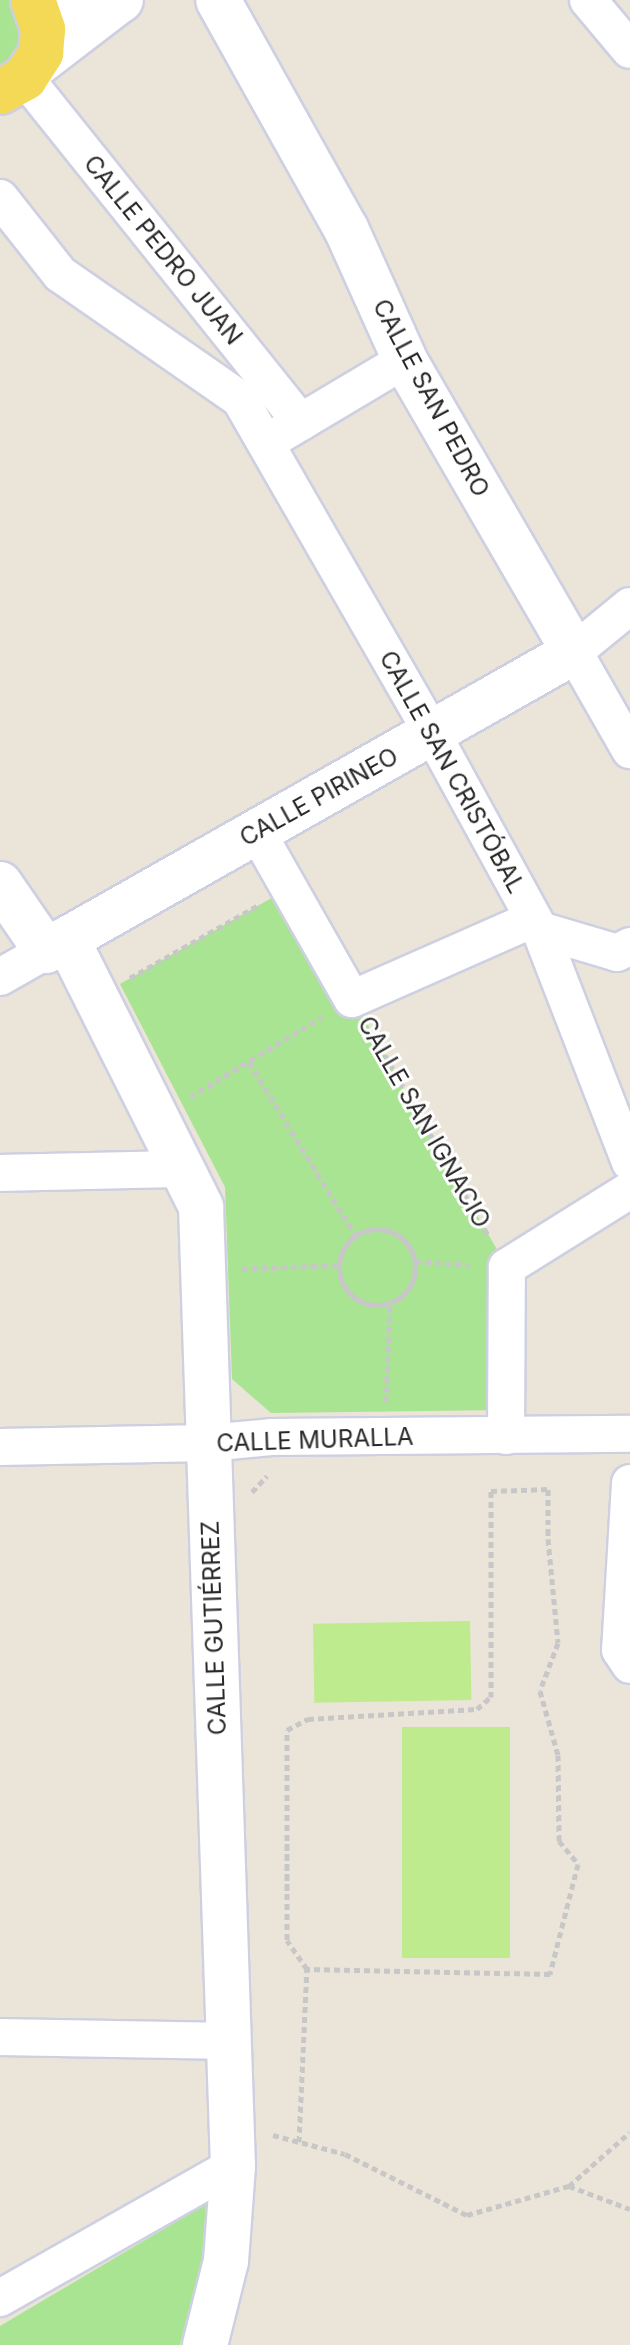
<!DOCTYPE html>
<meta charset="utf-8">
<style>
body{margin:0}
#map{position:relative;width:630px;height:2345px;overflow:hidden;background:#ebe4d9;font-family:Inter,sans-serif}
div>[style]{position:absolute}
.green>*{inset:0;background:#a9e493}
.pitch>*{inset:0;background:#bdeb8e;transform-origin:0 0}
.path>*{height:5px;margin-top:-2.5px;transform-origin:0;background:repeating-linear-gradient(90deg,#c7c7c7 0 6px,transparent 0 10px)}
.path>.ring{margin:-2.5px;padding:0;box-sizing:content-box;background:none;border:5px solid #c7c7c7;border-radius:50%}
.roads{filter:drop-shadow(2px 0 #ced0e2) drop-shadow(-2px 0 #ced0e2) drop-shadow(0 2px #ced0e2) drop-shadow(0 -2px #ced0e2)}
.street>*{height:36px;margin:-18px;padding:0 18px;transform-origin:18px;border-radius:18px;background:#fff}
.secondary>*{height:44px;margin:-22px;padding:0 22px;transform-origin:22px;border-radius:22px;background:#fff}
.primary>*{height:44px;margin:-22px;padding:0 22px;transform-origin:22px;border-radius:22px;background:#f3d955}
span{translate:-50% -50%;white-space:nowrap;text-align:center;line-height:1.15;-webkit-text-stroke:6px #fff;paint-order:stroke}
.street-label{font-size:24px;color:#282828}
</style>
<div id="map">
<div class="green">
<div style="clip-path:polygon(0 0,33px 0,40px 12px,0 92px)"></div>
<div style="clip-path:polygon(289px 888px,507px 1267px,505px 1410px,271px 1413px,232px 1379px,225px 1187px,120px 984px)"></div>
<div style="clip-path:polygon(206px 2204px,202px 2258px,180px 2345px,0 2345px,0 2326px)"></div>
</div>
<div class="pitch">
<div style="left:470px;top:1621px;width:79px;height:157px;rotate:89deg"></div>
<div style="left:402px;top:1727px;width:108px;height:231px"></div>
</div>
<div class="path">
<div style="left:130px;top:978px;width:146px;rotate:-29.6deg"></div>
<div style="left:370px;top:1029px;width:237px;rotate:60.2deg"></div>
<div style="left:249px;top:1062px;width:203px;rotate:58.5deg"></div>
<div style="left:190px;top:1097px;width:154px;rotate:-31.2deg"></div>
<div class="ring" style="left:339px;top:1229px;width:71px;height:71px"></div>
<div style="left:415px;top:1261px;width:55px;rotate:4.2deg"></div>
<div style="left:241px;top:1269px;width:97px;rotate:-2.4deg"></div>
<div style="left:386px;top:1402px;width:99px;rotate:-87.7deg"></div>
<div style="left:548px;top:1489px;width:50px;rotate:90deg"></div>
<div style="left:548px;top:1539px;width:104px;rotate:84.5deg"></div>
<div style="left:558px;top:1643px;width:51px;rotate:110.6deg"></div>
<div style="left:540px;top:1691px;width:66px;rotate:74.3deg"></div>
<div style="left:558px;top:1755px;width:86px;rotate:89.3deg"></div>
<div style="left:559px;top:1841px;width:30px;rotate:50deg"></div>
<div style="left:578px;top:1864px;width:114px;rotate:104.3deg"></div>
<div style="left:550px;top:1974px;width:243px;rotate:-178.8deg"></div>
<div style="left:307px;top:1969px;width:35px;rotate:-125deg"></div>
<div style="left:287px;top:1940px;width:210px;rotate:-90deg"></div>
<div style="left:287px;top:1730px;width:24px;rotate:-28deg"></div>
<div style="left:308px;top:1719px;width:169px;rotate:-3.4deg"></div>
<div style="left:477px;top:1709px;width:18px;rotate:-41deg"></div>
<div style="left:491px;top:1697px;width:206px;rotate:-90deg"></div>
<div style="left:491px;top:1491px;width:57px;rotate:-2deg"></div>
<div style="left:252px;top:1492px;width:22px;rotate:-47deg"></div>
<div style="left:273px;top:2135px;width:74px;rotate:14.8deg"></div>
<div style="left:345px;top:2154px;width:136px;rotate:26.6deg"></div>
<div style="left:467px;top:2215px;width:106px;rotate:-15.9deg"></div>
<div style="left:569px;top:2186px;width:81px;rotate:-41.5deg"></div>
<div style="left:299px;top:2142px;width:173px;rotate:-87.4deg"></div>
<div style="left:569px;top:2186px;width:65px;rotate:20.7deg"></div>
</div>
<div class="roads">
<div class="street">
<div style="left:588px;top:0;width:65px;rotate:50deg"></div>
<div style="left:119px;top:6px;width:118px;rotate:142.5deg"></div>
<div style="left:25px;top:78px;width:441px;rotate:51.3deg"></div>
<div style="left:0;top:198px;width:97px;rotate:51.7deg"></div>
<div style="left:60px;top:274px;width:219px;rotate:34.8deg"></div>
<div style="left:240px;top:399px;width:385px;rotate:60.1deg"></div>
<div style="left:432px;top:733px;width:225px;rotate:61.3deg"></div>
<div style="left:540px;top:930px;width:249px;rotate:68.8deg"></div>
<div style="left:279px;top:435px;width:147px;rotate:-30.8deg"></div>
<div style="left:630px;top:606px;width:72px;rotate:140.6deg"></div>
<div style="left:574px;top:652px;width:113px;rotate:60.3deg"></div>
<div style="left:257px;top:832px;width:192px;rotate:60.4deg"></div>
<div style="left:352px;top:999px;width:198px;rotate:-23.8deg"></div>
<div style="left:540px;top:930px;width:80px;rotate:16.6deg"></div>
<div style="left:617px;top:953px;width:15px;rotate:-28deg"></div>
<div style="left:0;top:977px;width:53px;rotate:-29.5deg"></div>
<div style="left:0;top:1173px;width:182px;rotate:-1.3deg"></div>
<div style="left:506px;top:1436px;width:169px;rotate:-89.7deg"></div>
<div style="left:507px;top:1267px;width:145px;rotate:-32deg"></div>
<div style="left:0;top:1447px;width:208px;rotate:-1.1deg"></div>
<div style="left:208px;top:1443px;width:63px;rotate:-5.4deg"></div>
<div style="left:271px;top:1437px;width:359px;rotate:-0.5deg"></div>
<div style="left:630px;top:1483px;width:167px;rotate:93.4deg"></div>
<div style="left:620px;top:1650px;width:18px;rotate:56deg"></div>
<div style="left:0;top:2037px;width:229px;rotate:1deg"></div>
<div style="left:0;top:2298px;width:268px;rotate:-29.5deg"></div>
</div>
<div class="secondary">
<div style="left:36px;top:5px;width:31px;rotate:19deg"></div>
<div style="left:65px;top:15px;width:23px;rotate:-7deg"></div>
<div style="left:88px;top:12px;width:35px;rotate:-20deg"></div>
<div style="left:0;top:884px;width:81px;rotate:55.5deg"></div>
<div style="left:46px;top:951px;width:607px;rotate:-29.52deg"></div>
<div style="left:574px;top:652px;width:337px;rotate:-120.1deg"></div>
<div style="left:405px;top:360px;width:144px;rotate:-114.2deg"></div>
<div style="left:346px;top:229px;width:262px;rotate:-119.2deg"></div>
<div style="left:67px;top:939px;width:300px;rotate:63.4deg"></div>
<div style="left:201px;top:1207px;width:960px;rotate:88.09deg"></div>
<div style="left:233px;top:2166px;width:95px;rotate:94.2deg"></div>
<div style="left:226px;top:2261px;width:87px;rotate:104deg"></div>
</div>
<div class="primary">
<div style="left:0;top:92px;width:29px;rotate:-29deg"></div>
<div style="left:25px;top:78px;width:30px;rotate:-57deg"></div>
<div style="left:41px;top:53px;width:24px;rotate:-85deg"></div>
<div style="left:43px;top:29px;width:31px;rotate:-109deg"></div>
</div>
</div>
<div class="street-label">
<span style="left:163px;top:250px;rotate:51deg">CALLE PEDRO JUAN</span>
<span style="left:431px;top:398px;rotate:62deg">CALLE SAN PEDRO</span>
<span style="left:452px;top:772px;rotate:61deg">CALLE SAN CRISTÓBAL</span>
<span style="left:319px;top:797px;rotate:-29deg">CALLE PIRINEO</span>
<span style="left:424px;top:1122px;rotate:60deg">CALLE SAN IGNACIO</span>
<span style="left:315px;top:1440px;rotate:-2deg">CALLE MURALLA</span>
<span style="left:214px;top:1628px;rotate:-92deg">CALLE GUTIÉRREZ</span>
</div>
</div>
